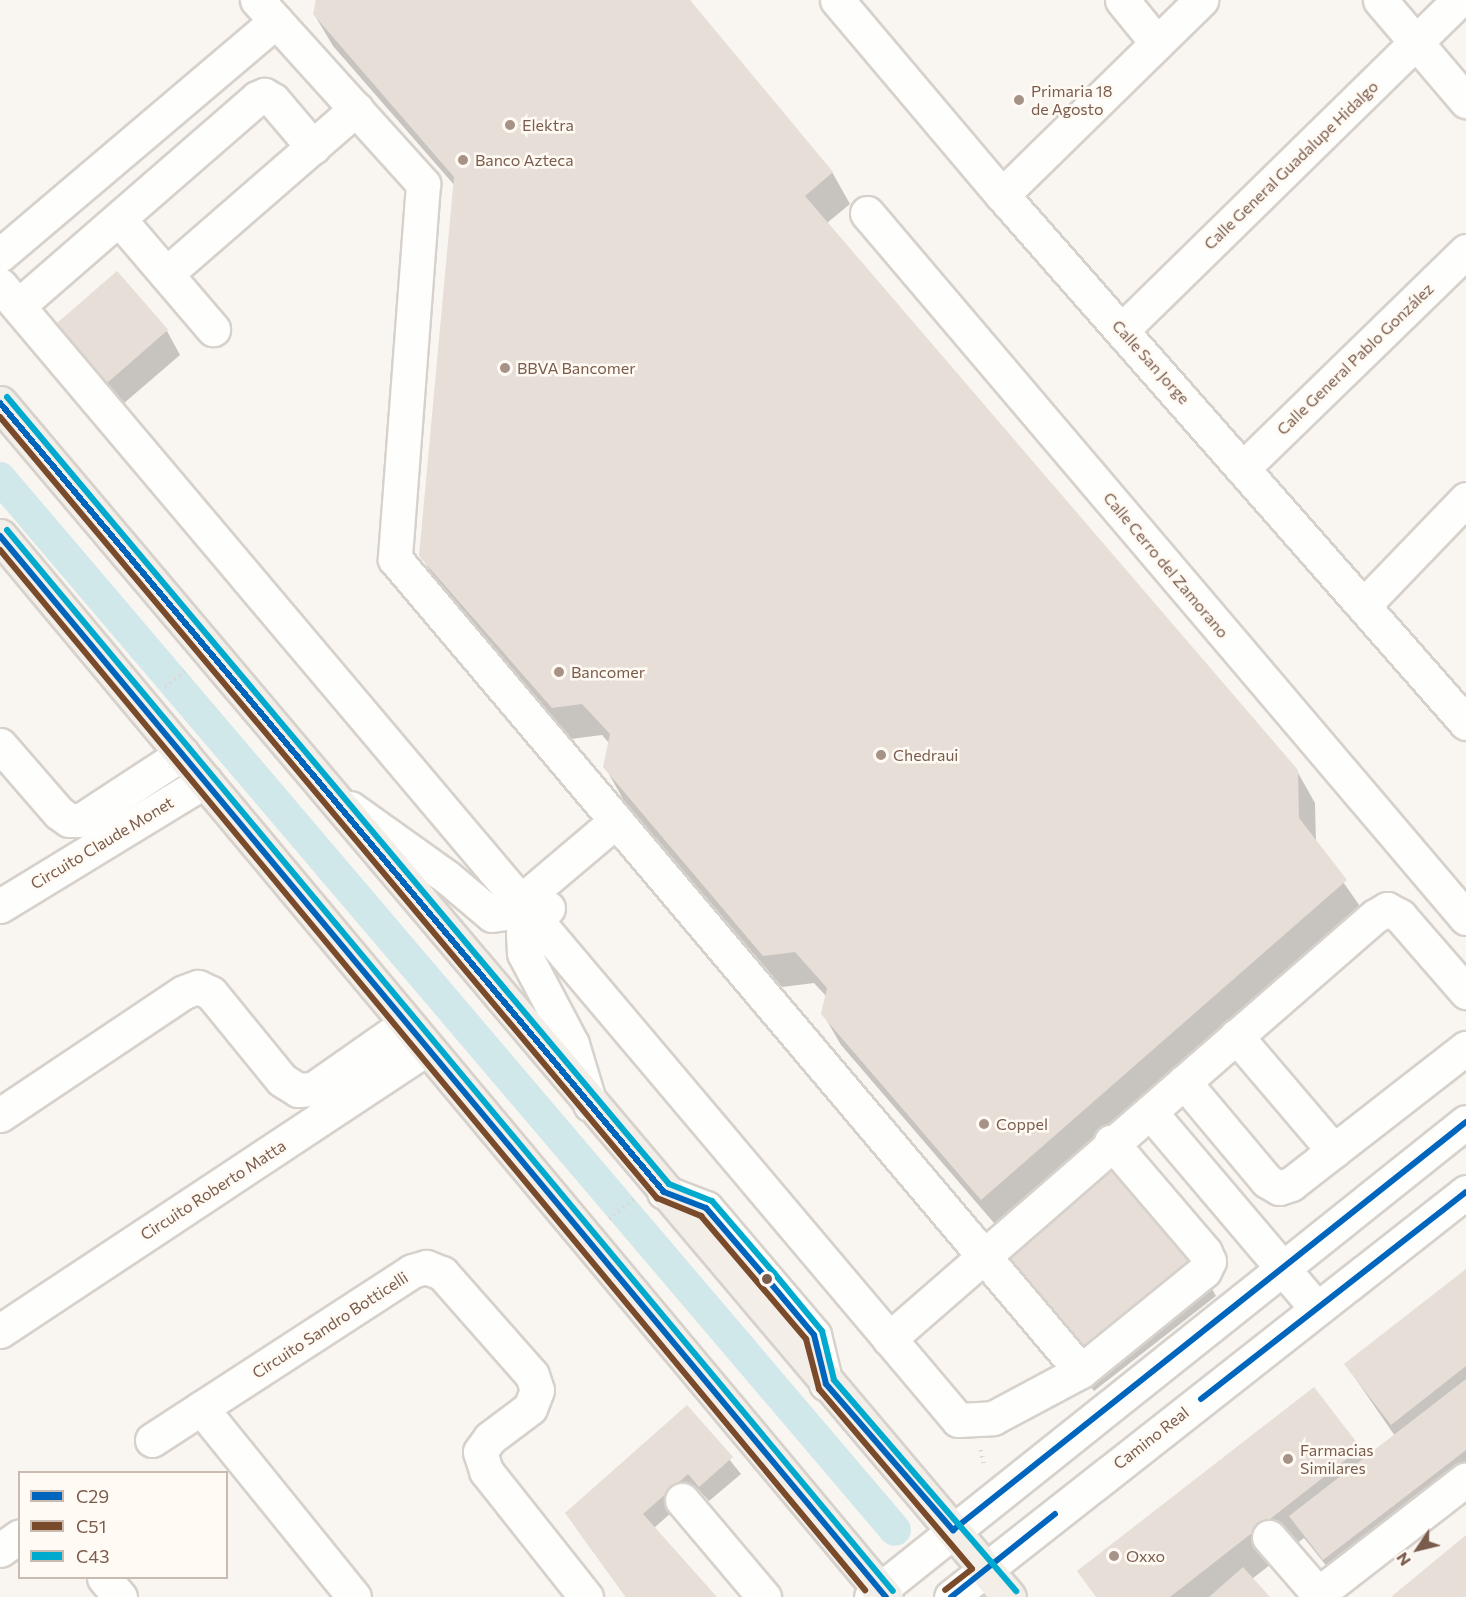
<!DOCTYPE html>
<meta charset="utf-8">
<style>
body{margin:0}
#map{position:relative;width:1466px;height:1597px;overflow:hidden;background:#f9f5f0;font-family:Commissioner,sans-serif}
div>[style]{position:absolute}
.shadow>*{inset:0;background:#0003}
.canal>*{height:32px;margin:-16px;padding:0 16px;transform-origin:16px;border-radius:16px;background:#d0e8ea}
.building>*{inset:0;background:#e6ded7;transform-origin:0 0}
.path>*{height:4px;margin-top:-2px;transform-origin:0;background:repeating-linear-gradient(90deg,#dcd5d0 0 1.5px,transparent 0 6px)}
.roads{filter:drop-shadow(2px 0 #d7d1cb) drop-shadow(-2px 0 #d7d1cb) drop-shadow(0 2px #d7d1cb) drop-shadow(0 -2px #d7d1cb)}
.minor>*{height:33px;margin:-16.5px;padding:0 16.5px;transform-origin:16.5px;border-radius:16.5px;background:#fefefd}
.major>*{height:33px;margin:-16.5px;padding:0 16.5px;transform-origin:16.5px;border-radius:16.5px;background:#f3eee8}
.bus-1>*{height:6px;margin:-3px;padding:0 3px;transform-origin:3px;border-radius:3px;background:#0065bd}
.bus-2>*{height:6px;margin:-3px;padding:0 3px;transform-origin:3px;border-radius:3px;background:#7a4b2a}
.bus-3>*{height:6px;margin:-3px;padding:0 3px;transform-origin:3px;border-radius:3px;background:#00a9ce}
.dots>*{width:16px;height:16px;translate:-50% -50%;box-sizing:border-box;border:3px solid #fffaf3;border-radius:50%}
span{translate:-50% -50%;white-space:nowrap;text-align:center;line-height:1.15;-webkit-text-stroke:5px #fffaf3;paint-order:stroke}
.poi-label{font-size:16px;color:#7a5c4d}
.left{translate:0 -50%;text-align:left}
.street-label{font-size:16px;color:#7a5c4d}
.legend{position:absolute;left:18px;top:1471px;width:210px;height:108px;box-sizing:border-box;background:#fffaf3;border:2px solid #cabbb1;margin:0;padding:8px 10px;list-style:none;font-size:18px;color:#7a5c4d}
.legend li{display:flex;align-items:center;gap:12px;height:30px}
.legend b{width:30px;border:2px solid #cabbb1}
.north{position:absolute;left:1388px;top:1519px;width:60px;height:60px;-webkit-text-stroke:4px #fffaf3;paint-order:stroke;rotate:235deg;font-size:16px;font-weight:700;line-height:24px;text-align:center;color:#7a5c4d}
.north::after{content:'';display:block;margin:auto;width:21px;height:27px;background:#7a5c4d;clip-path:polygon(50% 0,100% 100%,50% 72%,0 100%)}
</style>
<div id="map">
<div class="shadow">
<div style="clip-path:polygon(316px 0,688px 0,832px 172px,850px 204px,827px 223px,1297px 771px,1315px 803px,1316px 843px,1364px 912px,1000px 1230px,841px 1045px,823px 1014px,826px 996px,814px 983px,782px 987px,623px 799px,605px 767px,609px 743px,602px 735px,571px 739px,439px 587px,421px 555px,455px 186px,333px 46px,314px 14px)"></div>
<div style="clip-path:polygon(117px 273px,167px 331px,180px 355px,116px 410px,66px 352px)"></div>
<div style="clip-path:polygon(1198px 1264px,1216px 1296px,1094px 1391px,1013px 1287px)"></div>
<div style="clip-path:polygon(1466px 1271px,1466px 1472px,1333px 1574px,1304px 1538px,1252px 1579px,1268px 1597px,1097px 1597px,1314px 1389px,1366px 1459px,1395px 1436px,1346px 1365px)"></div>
<div style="clip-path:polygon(687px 1407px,741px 1474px,709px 1501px,698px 1489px,654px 1528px,715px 1597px,626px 1597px,576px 1528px)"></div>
</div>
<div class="canal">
<div style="left:0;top:478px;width:1381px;rotate:49.61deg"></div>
</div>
<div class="building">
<div style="clip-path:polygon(316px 0,690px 0,833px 172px,805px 196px,1298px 770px,1299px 818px,1347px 880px,981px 1200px,821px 1014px,827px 988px,795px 952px,763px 956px,603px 767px,610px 734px,597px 720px,582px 704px,552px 708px,419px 556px,454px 177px,313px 14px)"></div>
<div style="left:117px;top:271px;width:78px;height:87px;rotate:49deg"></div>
<div style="left:1113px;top:1160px;width:136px;height:153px;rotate:50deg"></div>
<div style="clip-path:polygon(1466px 1269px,1466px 1366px,1391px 1425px,1344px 1364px)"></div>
<div style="clip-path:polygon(1466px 1379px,1466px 1450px,1323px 1560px,1289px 1516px)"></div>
<div style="clip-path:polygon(1314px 1387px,1361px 1448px,1170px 1597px,1096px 1597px,1077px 1571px)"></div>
<div style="clip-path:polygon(687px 1405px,733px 1457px,699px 1487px,688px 1474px,643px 1514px,717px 1597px,626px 1597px,565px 1513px)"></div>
<div style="clip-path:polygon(1466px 1535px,1466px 1597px,1391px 1597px)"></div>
<div style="clip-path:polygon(1243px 1567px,1270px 1597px,1209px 1597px)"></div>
</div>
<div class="path">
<div style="left:165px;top:687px;width:26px;rotate:-39deg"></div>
<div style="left:609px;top:1219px;width:32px;rotate:-39deg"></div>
<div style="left:981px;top:1450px;width:16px;rotate:79deg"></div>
</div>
<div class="roads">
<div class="minor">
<div style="left:257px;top:0;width:248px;rotate:47.9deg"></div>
<div style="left:423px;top:184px;width:376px;rotate:94.3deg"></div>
<div style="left:395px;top:559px;width:1063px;rotate:49.81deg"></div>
<div style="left:837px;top:0;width:255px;rotate:49.8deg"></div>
<div style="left:1002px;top:195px;width:703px;rotate:48.69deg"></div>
<div style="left:1122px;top:0;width:55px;rotate:50.9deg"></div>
<div style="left:1380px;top:0;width:133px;rotate:49.6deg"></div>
<div style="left:1002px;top:195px;width:279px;rotate:-44.4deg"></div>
<div style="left:867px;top:213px;width:925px;rotate:49.65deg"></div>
<div style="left:119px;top:219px;width:145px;rotate:49.5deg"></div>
<div style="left:0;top:255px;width:362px;rotate:-40.3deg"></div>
<div style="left:166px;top:274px;width:252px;rotate:-41deg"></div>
<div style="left:0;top:285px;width:1485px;rotate:49.83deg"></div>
<div style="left:958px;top:1420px;width:35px;rotate:-3deg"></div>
<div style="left:993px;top:1418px;width:100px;rotate:-28.1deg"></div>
<div style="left:1081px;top:1371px;width:159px;rotate:-39.1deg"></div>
<div style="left:1204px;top:1271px;width:11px;rotate:-63deg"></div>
<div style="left:1209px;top:1261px;width:10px;rotate:-114deg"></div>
<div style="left:1205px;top:1252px;width:145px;rotate:-130.5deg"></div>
<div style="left:18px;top:306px;width:317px;rotate:-41deg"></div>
<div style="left:257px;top:98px;width:8px;rotate:-23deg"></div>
<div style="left:264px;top:95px;width:10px;rotate:29deg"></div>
<div style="left:273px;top:100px;width:62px;rotate:49.6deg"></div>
<div style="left:1123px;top:329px;width:470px;rotate:-44.4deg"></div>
<div style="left:1244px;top:467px;width:310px;rotate:-44.2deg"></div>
<div style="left:1364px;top:605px;width:147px;rotate:-46.1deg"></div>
<div style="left:0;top:745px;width:90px;rotate:49.1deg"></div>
<div style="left:59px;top:813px;width:12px;rotate:35deg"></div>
<div style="left:69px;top:820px;width:12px"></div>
<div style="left:81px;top:820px;width:121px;rotate:-33.2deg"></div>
<div style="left:350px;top:808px;width:120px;rotate:35.5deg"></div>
<div style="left:448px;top:878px;width:57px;rotate:40.1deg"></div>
<div style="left:492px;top:915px;width:12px;rotate:-9deg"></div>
<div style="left:504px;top:913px;width:19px;rotate:-35deg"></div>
<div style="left:520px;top:902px;width:126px;rotate:-40.2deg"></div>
<div style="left:0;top:906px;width:240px;rotate:-31.4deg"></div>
<div style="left:548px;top:908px;width:36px;rotate:134deg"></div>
<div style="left:523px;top:934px;width:19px;rotate:87deg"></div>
<div style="left:524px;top:953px;width:103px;rotate:62.2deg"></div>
<div style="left:572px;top:1044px;width:63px;rotate:73.3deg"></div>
<div style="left:1236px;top:1036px;width:151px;rotate:49.6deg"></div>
<div style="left:1184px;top:1082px;width:129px;rotate:50deg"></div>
<div style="left:1267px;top:1181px;width:14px;rotate:30deg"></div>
<div style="left:1279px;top:1188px;width:13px;rotate:-18deg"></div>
<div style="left:1291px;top:1184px;width:222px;rotate:-37.9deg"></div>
<div style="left:1150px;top:1112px;width:258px;rotate:49.7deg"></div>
<div style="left:0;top:1115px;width:221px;rotate:-33.8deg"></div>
<div style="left:184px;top:992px;width:15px;rotate:-20deg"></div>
<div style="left:198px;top:987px;width:14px;rotate:25deg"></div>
<div style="left:211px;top:993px;width:112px;rotate:50.8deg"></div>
<div style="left:282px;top:1080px;width:19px;rotate:32deg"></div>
<div style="left:298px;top:1090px;width:15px;rotate:-4deg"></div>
<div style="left:313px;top:1089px;width:113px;rotate:-35deg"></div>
<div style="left:664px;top:1192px;width:45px;rotate:20.9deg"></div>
<div style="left:706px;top:1208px;width:167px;rotate:49.6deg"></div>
<div style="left:814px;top:1335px;width:50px;rotate:76.2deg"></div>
<div style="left:0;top:1331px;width:512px;rotate:-33.53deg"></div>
<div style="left:889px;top:1339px;width:644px;rotate:-41.04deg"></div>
<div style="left:1375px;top:916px;width:14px;rotate:-30deg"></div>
<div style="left:1387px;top:909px;width:15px;rotate:28deg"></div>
<div style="left:1400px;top:916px;width:101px;rotate:49deg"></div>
<div style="left:201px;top:1408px;width:243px;rotate:51deg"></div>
<div style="left:152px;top:1440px;width:310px;rotate:-33deg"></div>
<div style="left:412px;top:1271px;width:15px;rotate:-16deg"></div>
<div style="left:426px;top:1267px;width:17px;rotate:21deg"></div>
<div style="left:442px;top:1273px;width:136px;rotate:48.6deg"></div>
<div style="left:532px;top:1375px;width:16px;rotate:72deg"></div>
<div style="left:537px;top:1390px;width:19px;rotate:111deg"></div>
<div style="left:530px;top:1408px;width:50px;rotate:143.1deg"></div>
<div style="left:490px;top:1438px;width:17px;rotate:126deg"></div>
<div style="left:480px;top:1452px;width:20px;rotate:72deg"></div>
<div style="left:486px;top:1471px;width:161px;rotate:51.6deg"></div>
<div style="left:682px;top:1500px;width:127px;rotate:49.8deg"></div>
<div style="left:1269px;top:1537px;width:79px;rotate:49.1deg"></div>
<div style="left:0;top:1550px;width:24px;rotate:-35deg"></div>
<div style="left:104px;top:1578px;width:25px;rotate:50deg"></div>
<div style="left:1318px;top:1594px;width:187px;rotate:-37.8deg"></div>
<div style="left:871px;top:1597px;width:761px;rotate:-38.6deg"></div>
<div style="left:951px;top:1597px;width:655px;rotate:-38.18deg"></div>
</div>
<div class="major">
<div style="left:0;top:403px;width:1563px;rotate:49.8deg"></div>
<div style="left:0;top:536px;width:1382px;rotate:50.14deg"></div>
</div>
</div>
<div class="bus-1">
<div style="left:0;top:403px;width:1031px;rotate:49.92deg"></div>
<div style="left:664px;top:1192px;width:45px;rotate:20.9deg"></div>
<div style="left:706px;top:1208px;width:94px;rotate:49.3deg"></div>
<div style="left:767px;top:1279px;width:73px;rotate:50deg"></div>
<div style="left:814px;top:1335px;width:50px;rotate:76.2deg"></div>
<div style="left:826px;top:1384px;width:194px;rotate:49deg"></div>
<div style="left:953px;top:1530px;width:655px;rotate:-38.5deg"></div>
<div style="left:0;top:536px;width:1382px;rotate:50.14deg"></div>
<div style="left:1201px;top:1399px;width:336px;rotate:-38deg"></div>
<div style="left:951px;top:1597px;width:133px;rotate:-38.6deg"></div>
</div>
<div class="bus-2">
<div style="left:0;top:417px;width:1021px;rotate:49.93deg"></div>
<div style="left:657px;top:1198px;width:48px;rotate:22.2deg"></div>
<div style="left:701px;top:1216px;width:162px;rotate:49.5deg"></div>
<div style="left:806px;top:1339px;width:52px;rotate:75.4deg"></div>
<div style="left:819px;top:1389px;width:236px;rotate:49.6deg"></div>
<div style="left:972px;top:1569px;width:34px;rotate:142deg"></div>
<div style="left:0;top:550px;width:1353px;rotate:50.25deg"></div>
</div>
<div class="bus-3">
<div style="left:7px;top:397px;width:1028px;rotate:49.93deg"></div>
<div style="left:669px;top:1184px;width:46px;rotate:21.6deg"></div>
<div style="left:712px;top:1201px;width:95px;rotate:49.3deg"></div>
<div style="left:774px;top:1273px;width:75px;rotate:50.4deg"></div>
<div style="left:822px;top:1331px;width:50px;rotate:76.2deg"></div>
<div style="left:834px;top:1380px;width:279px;rotate:49.2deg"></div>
<div style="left:7px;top:530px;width:1382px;rotate:50.14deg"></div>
</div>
<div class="dots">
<div style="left:1019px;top:100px;background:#a69286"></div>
<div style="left:510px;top:125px;background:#a69286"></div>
<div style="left:463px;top:160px;background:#a69286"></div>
<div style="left:505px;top:368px;background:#a69286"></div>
<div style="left:559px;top:672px;background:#a69286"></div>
<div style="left:881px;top:755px;background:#a69286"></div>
<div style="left:984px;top:1124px;background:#a69286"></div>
<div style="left:767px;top:1279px;background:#7a5c4d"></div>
<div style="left:1288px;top:1459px;background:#a69286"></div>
<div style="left:1114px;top:1556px;background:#a69286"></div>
</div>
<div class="poi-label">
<span class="left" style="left:1031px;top:100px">Primaria 18<br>de Agosto</span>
<span class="left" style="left:522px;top:125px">Elektra</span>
<span class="left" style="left:475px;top:160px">Banco Azteca</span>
<span class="left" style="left:517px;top:368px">BBVA Bancomer</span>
<span class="left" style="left:571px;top:672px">Bancomer</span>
<span class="left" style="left:893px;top:755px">Chedraui</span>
<span class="left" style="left:996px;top:1124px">Coppel</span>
<span class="left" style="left:1300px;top:1459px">Farmacias<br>Similares</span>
<span class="left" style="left:1126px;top:1556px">Oxxo</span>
</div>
<div class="street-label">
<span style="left:1291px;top:165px;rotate:-44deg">Calle General Guadalupe Hidalgo</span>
<span style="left:1355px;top:359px;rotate:-44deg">Calle General Pablo González</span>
<span style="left:1151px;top:362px;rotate:48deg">Calle San Jorge</span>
<span style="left:1166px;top:565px;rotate:50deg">Calle Cerro del Zamorano</span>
<span style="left:102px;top:843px;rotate:-31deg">Circuito Claude Monet</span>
<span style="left:213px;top:1190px;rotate:-33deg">Circuito Roberto Matta</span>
<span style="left:330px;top:1325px;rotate:-33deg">Circuito Sandro Botticelli</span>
<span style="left:1151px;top:1438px;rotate:-38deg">Camino Real</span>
</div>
<ul class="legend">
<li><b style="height:8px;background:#0065bd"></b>C29</li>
<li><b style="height:8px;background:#7a4b2a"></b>C51</li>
<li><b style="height:8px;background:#00a9ce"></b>C43</li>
</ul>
<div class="north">N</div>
</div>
